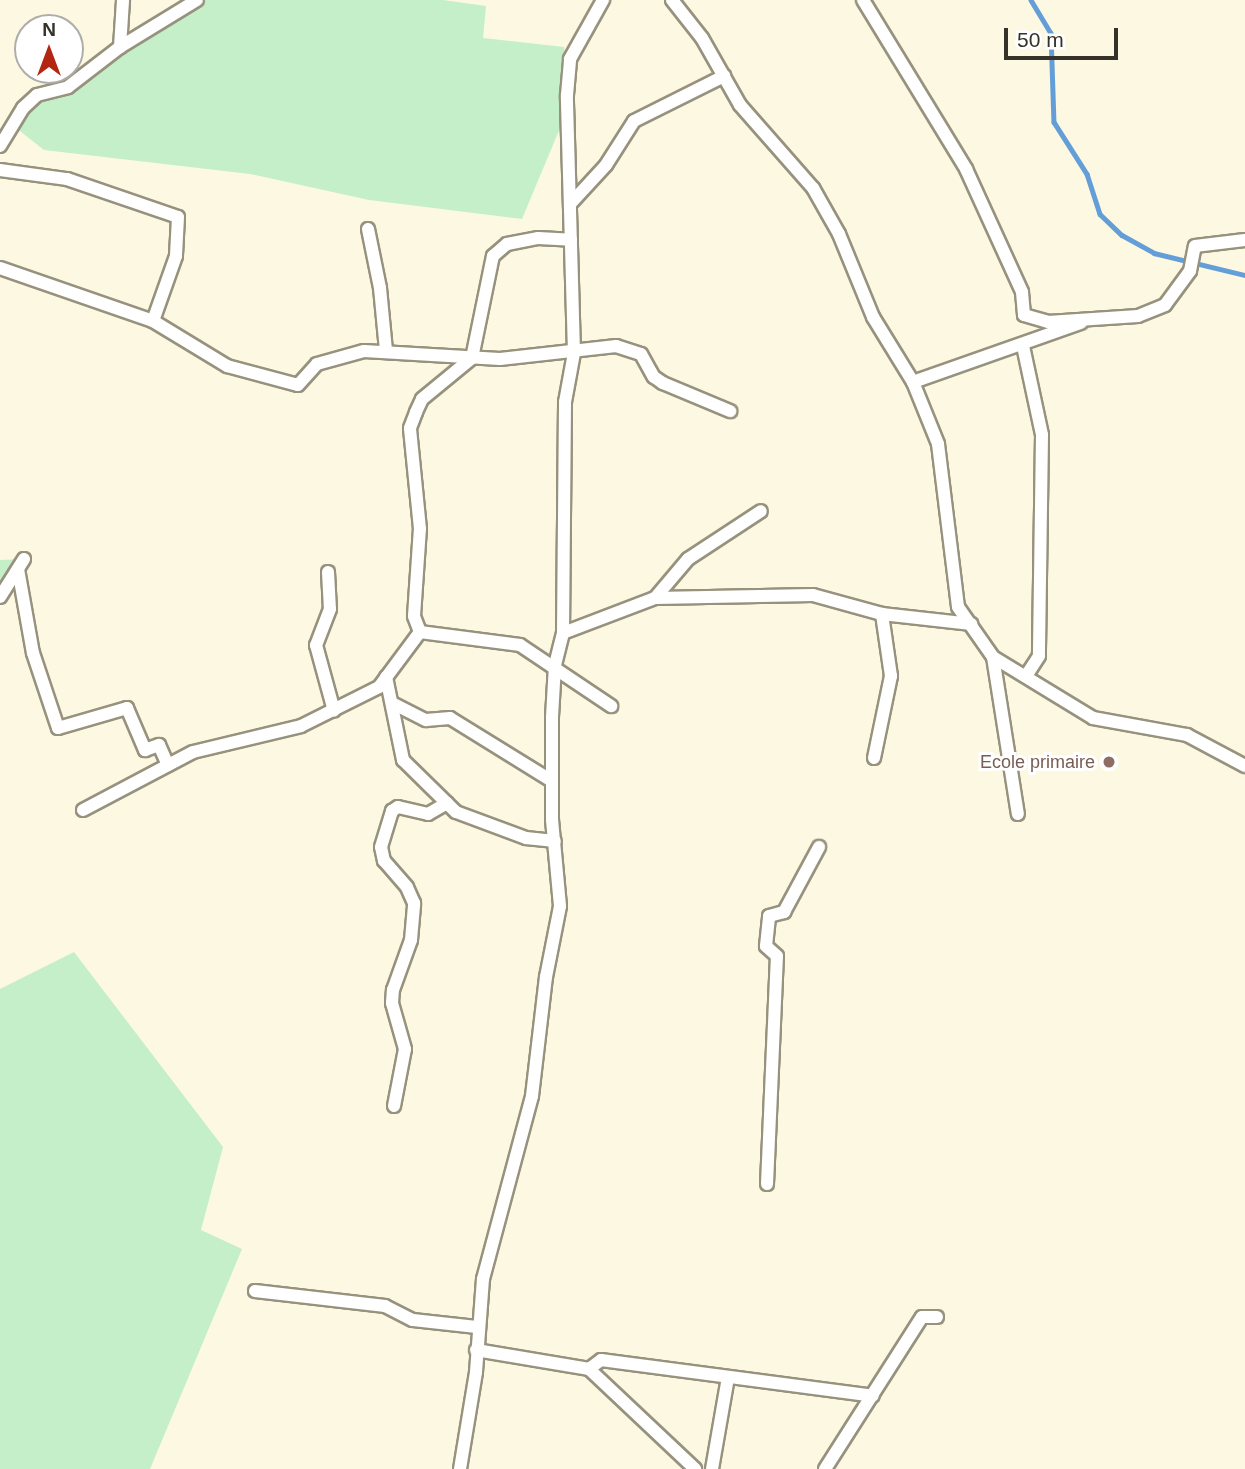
<!DOCTYPE html>
<style>
body{margin:0}
#map{position:relative;width:1245px;height:1469px;overflow:hidden;background:#fdf8e1;font-family:Helvetica,sans-serif}
div>[style]{position:absolute}
.green>*{inset:0;background:#c4efc9}
.stream>*{height:4.5px;margin:-2.25px;padding:0 2.25px;transform-origin:2.25px;border-radius:2.25px;background:#639ed8}
.roads{filter:drop-shadow(2px 0 #97927e) drop-shadow(-2px 0 #97927e) drop-shadow(0 2px #97927e) drop-shadow(0 -2px #97927e)}
.street>*{height:12px;margin:-6px;padding:0 6px;transform-origin:6px;border-radius:6px;background:#fff}
.dots>*{width:19px;height:19px;translate:-50% -50%;box-sizing:border-box;border:4px solid #fff;border-radius:50%}
span{translate:-50% -50%;white-space:nowrap;text-align:center;line-height:1.15;-webkit-text-stroke:6px #fff;paint-order:stroke}
.education-label{font-size:18px;color:#785e54}
.right{translate:-100% -50%;text-align:right}
.north{position:absolute;left:14px;top:14px;width:70px;height:70px;box-sizing:border-box;background:#fff;border:2px solid #aeada9;border-radius:50%;rotate:0deg;font-size:19px;font-weight:700;line-height:28px;text-align:center;color:#343229}
.north::after{content:'';display:block;margin:auto;width:24px;height:32px;background:#b32611;clip-path:polygon(50% 0,100% 100%,50% 72%,0 100%)}
.scale{position:absolute;left:1004px;top:28px;width:114px;height:32px;box-sizing:border-box;border:4px solid #343229;border-top:0;padding-left:9px;font-size:21px;line-height:24px;white-space:nowrap;color:#343229;-webkit-text-stroke:5px #fff;paint-order:stroke}
</style>
<div id="map">
<div class="green">
<div style="clip-path:polygon(197px 0,443px 0,486px 6px,483px 38px,564px 47px,568px 109px,522px 219px,369px 200px,250px 174px,44px 150px,11px 124px,23px 108px,68px 87px)"></div>
<div style="clip-path:polygon(24px 559px,0 597px,0 560px)"></div>
<div style="clip-path:polygon(74px 952px,223px 1147px,201px 1230px,242px 1249px,150px 1469px,0 1469px,0 989px)"></div>
</div>
<div class="stream">
<div style="left:1031px;top:0;width:39px;rotate:59deg"></div>
<div style="left:1051px;top:33px;width:89px;rotate:88.1deg"></div>
<div style="left:1054px;top:122px;width:62px;rotate:57.6deg"></div>
<div style="left:1087px;top:174px;width:42px;rotate:72deg"></div>
<div style="left:1100px;top:214px;width:30px;rotate:44deg"></div>
<div style="left:1122px;top:235px;width:37px;rotate:29deg"></div>
<div style="left:1154px;top:253px;width:94px;rotate:13.6deg"></div>
</div>
<div class="roads">
<div class="street">
<div style="left:672px;top:0;width:48px;rotate:51.7deg"></div>
<div style="left:702px;top:38px;width:77px;rotate:60.4deg"></div>
<div style="left:740px;top:105px;width:111px;rotate:48.7deg"></div>
<div style="left:813px;top:188px;width:53px;rotate:60.5deg"></div>
<div style="left:839px;top:234px;width:90px;rotate:67.7deg"></div>
<div style="left:873px;top:317px;width:76px;rotate:58.4deg"></div>
<div style="left:913px;top:382px;width:67px;rotate:68deg"></div>
<div style="left:938px;top:444px;width:164px;rotate:83deg"></div>
<div style="left:958px;top:607px;width:61px;rotate:55deg"></div>
<div style="left:993px;top:657px;width:117px;rotate:31.4deg"></div>
<div style="left:1093px;top:718px;width:96px;rotate:10.3deg"></div>
<div style="left:1187px;top:735px;width:66px;rotate:28.1deg"></div>
<div style="left:863px;top:0;width:198px;rotate:58.6deg"></div>
<div style="left:966px;top:169px;width:135px;rotate:65.5deg"></div>
<div style="left:1022px;top:292px;width:23px;rotate:85deg"></div>
<div style="left:1024px;top:315px;width:25px;rotate:16deg"></div>
<div style="left:1048px;top:322px;width:90px;rotate:-3.8deg"></div>
<div style="left:1138px;top:316px;width:29px;rotate:-22deg"></div>
<div style="left:1165px;top:305px;width:42px;rotate:-53.7deg"></div>
<div style="left:1190px;top:271px;width:25px;rotate:-79deg"></div>
<div style="left:1195px;top:246px;width:50px;rotate:-6.8deg"></div>
<div style="left:120px;top:47px;width:47px;rotate:-86.3deg"></div>
<div style="left:0;top:146px;width:44px;rotate:-58.8deg"></div>
<div style="left:23px;top:108px;width:19px;rotate:-43deg"></div>
<div style="left:37px;top:95px;width:32px;rotate:-14deg"></div>
<div style="left:68px;top:87px;width:66px;rotate:-37.6deg"></div>
<div style="left:120px;top:47px;width:90px;rotate:-31.4deg"></div>
<div style="left:0;top:170px;width:68px;rotate:7.7deg"></div>
<div style="left:67px;top:179px;width:117px;rotate:18.9deg"></div>
<div style="left:178px;top:217px;width:39px;rotate:93deg"></div>
<div style="left:176px;top:256px;width:69px;rotate:109.5deg"></div>
<div style="left:572px;top:202px;width:50px;rotate:-47.4deg"></div>
<div style="left:606px;top:165px;width:52px;rotate:-57.5deg"></div>
<div style="left:634px;top:121px;width:101px;rotate:-26.6deg"></div>
<div style="left:368px;top:229px;width:60px;rotate:78.5deg"></div>
<div style="left:380px;top:288px;width:62px;rotate:84.5deg"></div>
<div style="left:0;top:268px;width:162px;rotate:19.1deg"></div>
<div style="left:153px;top:321px;width:87px;rotate:31.3deg"></div>
<div style="left:227px;top:366px;width:73px;rotate:15deg"></div>
<div style="left:298px;top:385px;width:28px;rotate:-48deg"></div>
<div style="left:317px;top:364px;width:49px;rotate:-15.5deg"></div>
<div style="left:364px;top:351px;width:136px;rotate:3.4deg"></div>
<div style="left:500px;top:359px;width:117px;rotate:-6.4deg"></div>
<div style="left:616px;top:346px;width:26px;rotate:18deg"></div>
<div style="left:641px;top:354px;width:26px;rotate:61deg"></div>
<div style="left:654px;top:377px;width:11px;rotate:34deg"></div>
<div style="left:663px;top:383px;width:73px;rotate:22.7deg"></div>
<div style="left:1023px;top:346px;width:91px;rotate:77.9deg"></div>
<div style="left:1042px;top:435px;width:221px;rotate:90.8deg"></div>
<div style="left:1039px;top:656px;width:24px;rotate:123deg"></div>
<div style="left:913px;top:382px;width:178px;rotate:-19.4deg"></div>
<div style="left:18px;top:569px;width:85px;rotate:79.9deg"></div>
<div style="left:33px;top:653px;width:79px;rotate:71.6deg"></div>
<div style="left:58px;top:728px;width:72px;rotate:-16.2deg"></div>
<div style="left:127px;top:708px;width:46px;rotate:66.8deg"></div>
<div style="left:145px;top:750px;width:15px;rotate:-20deg"></div>
<div style="left:159px;top:745px;width:22px;rotate:66deg"></div>
<div style="left:328px;top:572px;width:37px;rotate:87deg"></div>
<div style="left:330px;top:609px;width:39px;rotate:111deg"></div>
<div style="left:316px;top:645px;width:68px;rotate:74.7deg"></div>
<div style="left:0;top:597px;width:45px;rotate:-57.7deg"></div>
<div style="left:655px;top:598px;width:158px;rotate:-1.1deg"></div>
<div style="left:813px;top:595px;width:72px;rotate:15.4deg"></div>
<div style="left:882px;top:614px;width:90px;rotate:6.4deg"></div>
<div style="left:420px;top:632px;width:17px;rotate:-111deg"></div>
<div style="left:414px;top:616px;width:87px;rotate:-86.1deg"></div>
<div style="left:420px;top:529px;width:101px;rotate:-95.7deg"></div>
<div style="left:410px;top:428px;width:17px;rotate:-69deg"></div>
<div style="left:416px;top:412px;width:14px;rotate:-65deg"></div>
<div style="left:422px;top:399px;width:65px;rotate:-39.4deg"></div>
<div style="left:472px;top:358px;width:104px;rotate:-78.4deg"></div>
<div style="left:493px;top:256px;width:18px;rotate:-41deg"></div>
<div style="left:507px;top:244px;width:32px;rotate:-11deg"></div>
<div style="left:538px;top:238px;width:33px;rotate:3deg"></div>
<div style="left:563px;top:633px;width:98px;rotate:-20.8deg"></div>
<div style="left:655px;top:598px;width:51px;rotate:-49.8deg"></div>
<div style="left:688px;top:559px;width:87px;rotate:-33.3deg"></div>
<div style="left:993px;top:657px;width:159px;rotate:81deg"></div>
<div style="left:386px;top:677px;width:85px;rotate:78.4deg"></div>
<div style="left:403px;top:760px;width:74px;rotate:44.5deg"></div>
<div style="left:456px;top:812px;width:75px;rotate:20.4deg"></div>
<div style="left:526px;top:838px;width:29px;rotate:6deg"></div>
<div style="left:392px;top:703px;width:38px;rotate:27deg"></div>
<div style="left:426px;top:720px;width:24px;rotate:-5deg"></div>
<div style="left:450px;top:718px;width:120px;rotate:31.7deg"></div>
<div style="left:874px;top:758px;width:84px;rotate:-78.3deg"></div>
<div style="left:891px;top:676px;width:63px;rotate:-98.3deg"></div>
<div style="left:83px;top:810px;width:124px;rotate:-27.8deg"></div>
<div style="left:193px;top:752px;width:111px;rotate:-13.5deg"></div>
<div style="left:301px;top:726px;width:87px;rotate:-26.6deg"></div>
<div style="left:379px;top:687px;width:69px;rotate:-53.3deg"></div>
<div style="left:420px;top:632px;width:101px;rotate:7.4deg"></div>
<div style="left:520px;top:645px;width:110px;rotate:33.8deg"></div>
<div style="left:394px;top:1106px;width:58px;rotate:-79.1deg"></div>
<div style="left:405px;top:1049px;width:48px;rotate:-105.8deg"></div>
<div style="left:392px;top:1003px;width:13px;rotate:-86deg"></div>
<div style="left:393px;top:990px;width:53px;rotate:-70.2deg"></div>
<div style="left:411px;top:940px;width:37px;rotate:-85deg"></div>
<div style="left:414px;top:903px;width:17px;rotate:-114deg"></div>
<div style="left:407px;top:887px;width:35px;rotate:-131deg"></div>
<div style="left:384px;top:861px;width:14px;rotate:-102deg"></div>
<div style="left:381px;top:847px;width:38px;rotate:-73deg"></div>
<div style="left:392px;top:811px;width:7px;rotate:-34deg"></div>
<div style="left:398px;top:807px;width:31px;rotate:13deg"></div>
<div style="left:428px;top:814px;width:22px;rotate:-30deg"></div>
<div style="left:767px;top:1184px;width:228px;rotate:-87.5deg"></div>
<div style="left:777px;top:956px;width:15px;rotate:-138deg"></div>
<div style="left:766px;top:946px;width:30px;rotate:-84deg"></div>
<div style="left:769px;top:916px;width:16px;rotate:-15deg"></div>
<div style="left:784px;top:912px;width:74px;rotate:-61.7deg"></div>
<div style="left:255px;top:1291px;width:131px;rotate:6.6deg"></div>
<div style="left:385px;top:1306px;width:31px;rotate:27deg"></div>
<div style="left:413px;top:1320px;width:64px;rotate:6.2deg"></div>
<div style="left:476px;top:1350px;width:115px;rotate:9.5deg"></div>
<div style="left:589px;top:1369px;width:146px;rotate:43.3deg"></div>
<div style="left:589px;top:1369px;width:15px;rotate:-37deg"></div>
<div style="left:601px;top:1360px;width:274px;rotate:7.5deg"></div>
<div style="left:460px;top:1469px;width:98px;rotate:-80.6deg"></div>
<div style="left:476px;top:1372px;width:93px;rotate:-85.7deg"></div>
<div style="left:483px;top:1279px;width:189px;rotate:-75deg"></div>
<div style="left:532px;top:1096px;width:120px;rotate:-83.3deg"></div>
<div style="left:546px;top:977px;width:72px;rotate:-78.8deg"></div>
<div style="left:560px;top:906px;width:86px;rotate:-95.3deg"></div>
<div style="left:552px;top:820px;width:103px;rotate:-90deg"></div>
<div style="left:552px;top:717px;width:52px;rotate:-86.7deg"></div>
<div style="left:555px;top:665px;width:33px;rotate:-76deg"></div>
<div style="left:563px;top:633px;width:231px;rotate:-89.5deg"></div>
<div style="left:565px;top:402px;width:50px;rotate:-79.6deg"></div>
<div style="left:574px;top:353px;width:258px;rotate:-91.6deg"></div>
<div style="left:567px;top:95px;width:36px;rotate:-85deg"></div>
<div style="left:570px;top:59px;width:68px;rotate:-60.8deg"></div>
<div style="left:712px;top:1469px;width:93px;rotate:-80.1deg"></div>
<div style="left:825px;top:1469px;width:180px;rotate:-57.5deg"></div>
<div style="left:922px;top:1317px;width:15px"></div>
</div>
</div>
<div class="dots">
<div style="left:1109px;top:762px;background:#8d6e63"></div>
</div>
<div class="education-label">
<span class="right" style="left:1095px;top:762px">Ecole primaire</span>
</div>
<div class="north">N</div>
<div class="scale">50 m</div>
</div>
